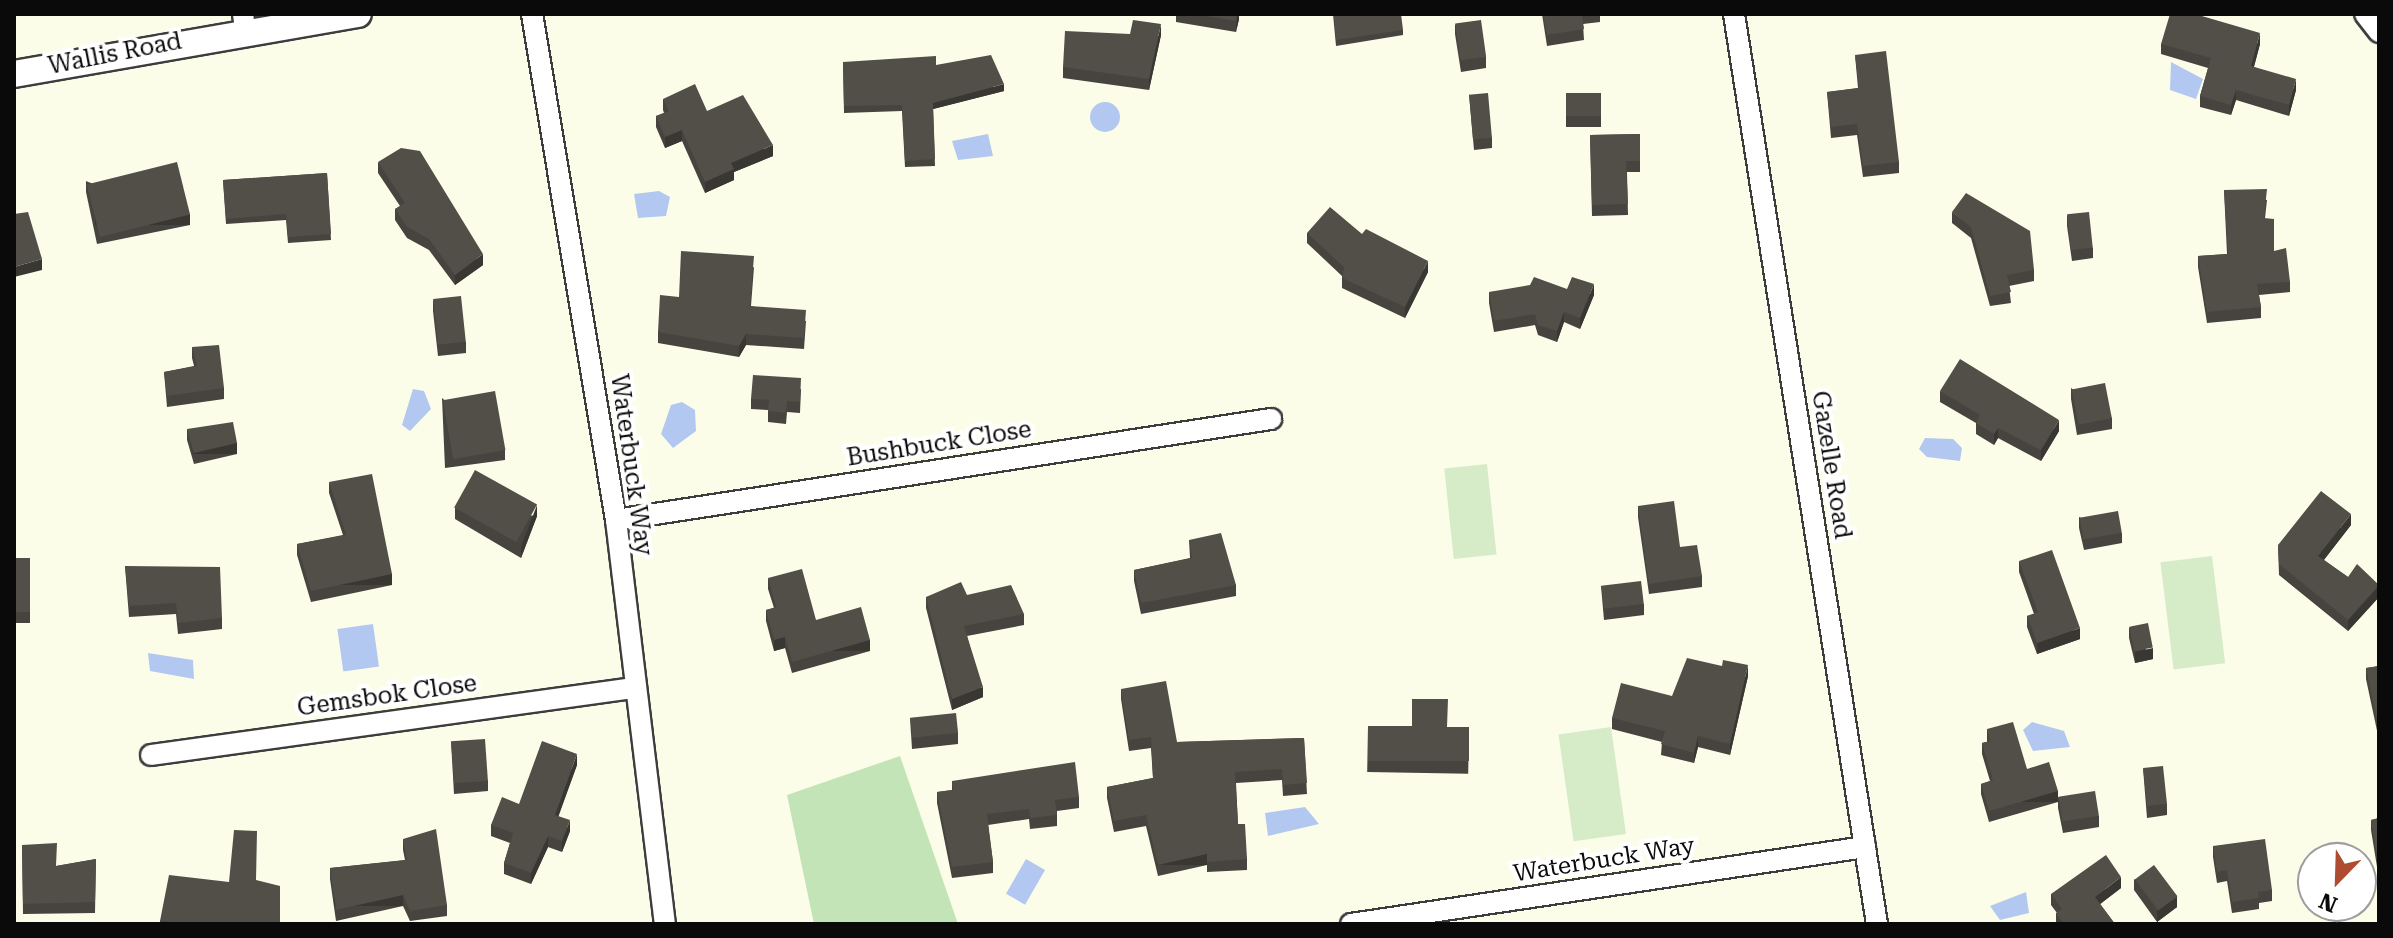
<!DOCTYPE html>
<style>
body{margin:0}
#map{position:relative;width:2393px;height:938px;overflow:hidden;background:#fcfde9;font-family:"Roboto Serif",serif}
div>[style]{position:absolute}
.green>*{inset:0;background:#c2e4b7}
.pitch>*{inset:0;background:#d6ecc8;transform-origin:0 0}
.water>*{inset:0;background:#b3c8f0;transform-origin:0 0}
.round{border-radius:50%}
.roads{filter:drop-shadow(2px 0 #3d3d3d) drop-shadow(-2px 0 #3d3d3d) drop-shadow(0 2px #3d3d3d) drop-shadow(0 -2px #3d3d3d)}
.minor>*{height:20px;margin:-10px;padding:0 10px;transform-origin:10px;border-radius:10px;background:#fff}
.tertiary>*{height:26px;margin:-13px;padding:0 13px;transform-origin:13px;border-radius:13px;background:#fff}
.wall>*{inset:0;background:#47433e;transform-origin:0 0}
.shaded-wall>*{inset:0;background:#393732;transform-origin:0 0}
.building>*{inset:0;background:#524e48;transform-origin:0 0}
span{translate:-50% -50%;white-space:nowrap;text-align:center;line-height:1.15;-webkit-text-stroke:8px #fff;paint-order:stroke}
.street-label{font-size:24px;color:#0a0a0a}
.frame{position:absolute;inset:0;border:16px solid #0a0a0a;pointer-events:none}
.north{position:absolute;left:2297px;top:842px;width:80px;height:80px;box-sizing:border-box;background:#fff;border:2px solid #9d9d9d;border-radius:50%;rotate:203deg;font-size:22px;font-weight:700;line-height:32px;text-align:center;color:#0a0a0a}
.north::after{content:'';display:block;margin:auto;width:28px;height:36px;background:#ad4c30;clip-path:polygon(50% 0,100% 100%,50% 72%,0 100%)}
</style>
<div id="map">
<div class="green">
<div style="clip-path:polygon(900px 756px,958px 924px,814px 924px,787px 795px)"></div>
</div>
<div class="pitch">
<div style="left:1487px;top:464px;width:91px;height:43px;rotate:84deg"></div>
<div style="left:2212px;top:556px;width:108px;height:52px;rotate:83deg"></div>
<div style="left:1611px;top:727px;width:108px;height:53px;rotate:82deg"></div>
</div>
<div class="water">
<div style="clip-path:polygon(2171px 62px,2203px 79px,2196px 99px,2170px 90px)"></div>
<div class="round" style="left:1090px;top:102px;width:30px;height:30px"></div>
<div style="clip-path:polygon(988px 134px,993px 156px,958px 160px,952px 141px)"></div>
<div style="clip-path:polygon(659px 191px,670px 197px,666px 216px,638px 218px,634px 194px)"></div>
<div style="clip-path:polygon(413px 389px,424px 391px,431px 409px,410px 431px,402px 425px)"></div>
<div style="clip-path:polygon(682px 402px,695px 410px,696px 431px,673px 448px,661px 434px,671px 405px)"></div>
<div style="clip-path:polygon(1925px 438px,1953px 439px,1962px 448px,1960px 461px,1927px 457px,1919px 449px)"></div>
<div style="left:373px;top:624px;width:43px;height:36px;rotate:82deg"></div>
<div style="clip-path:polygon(148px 653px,193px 660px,194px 679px,150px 671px)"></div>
<div style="clip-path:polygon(2032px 722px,2064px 731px,2070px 747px,2033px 751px,2023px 730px)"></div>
<div style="clip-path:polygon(1305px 807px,1319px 824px,1268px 836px,1265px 813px)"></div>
<div style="left:1026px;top:859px;width:22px;height:40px;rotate:30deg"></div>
<div style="clip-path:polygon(2026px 892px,2029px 913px,2000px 920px,1990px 906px)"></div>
</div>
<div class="roads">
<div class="minor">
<div style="left:243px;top:14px;width:14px;rotate:82deg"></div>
<div style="left:532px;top:14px;width:513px;rotate:80.57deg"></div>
<div style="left:616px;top:520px;width:407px;rotate:83.1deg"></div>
<div style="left:1734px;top:14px;width:921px;rotate:81.07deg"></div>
<div style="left:2365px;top:14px;width:23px;rotate:52deg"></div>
<div style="left:616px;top:520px;width:663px;rotate:-8.77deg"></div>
<div style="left:151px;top:755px;width:485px;rotate:-7.9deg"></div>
<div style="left:1351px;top:924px;width:520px;rotate:-8.52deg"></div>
</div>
<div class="tertiary">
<div style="left:14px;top:74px;width:349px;rotate:-9.9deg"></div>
</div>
</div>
<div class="wall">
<div style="clip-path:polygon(1176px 14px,1239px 14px,1239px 19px,1236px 32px,1176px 22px)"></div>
<div style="clip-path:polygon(1333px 14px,1403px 30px,1403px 35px,1336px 46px)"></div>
<div style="clip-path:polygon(1542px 14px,1600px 14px,1600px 22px,1583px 24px,1584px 40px,1547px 46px)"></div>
<div style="clip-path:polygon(1455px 24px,1486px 57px,1486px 68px,1461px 72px,1455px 34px)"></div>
<div style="clip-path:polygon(1161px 35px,1149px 90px,1063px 78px,1063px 67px)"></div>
<div style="clip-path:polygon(2161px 44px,2260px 44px,2254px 67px,2296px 90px,2289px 116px,2236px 100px,2231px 115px,2200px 107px,2200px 96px,2208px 68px,2161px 54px)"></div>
<div style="clip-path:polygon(1855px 55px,1899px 162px,1899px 173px,1863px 177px,1857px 135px,1831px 138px,1827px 92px,1858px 88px)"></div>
<div style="clip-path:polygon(843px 62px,936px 65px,1004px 91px,933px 109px,935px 166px,905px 167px,902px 111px,844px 113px)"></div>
<div style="left:1566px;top:93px;width:35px;height:34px"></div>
<div style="clip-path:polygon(1469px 94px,1492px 138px,1492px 148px,1474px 150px)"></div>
<div style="clip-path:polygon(663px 99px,707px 111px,773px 156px,734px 172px,734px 180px,705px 193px,682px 141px,665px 148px,656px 127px,656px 116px,664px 113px,663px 110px)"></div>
<div style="clip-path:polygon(1640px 134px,1640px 172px,1627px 172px,1628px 215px,1592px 216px,1590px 135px)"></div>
<div style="clip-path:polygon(378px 162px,483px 265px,455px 285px,429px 250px,407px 238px,395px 220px,395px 209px,400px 206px,378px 173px)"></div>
<div style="clip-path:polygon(327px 173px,331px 240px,288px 243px,286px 220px,226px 224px,223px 180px)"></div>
<div style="clip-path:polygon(86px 181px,190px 225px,97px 244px,86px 192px)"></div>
<div style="clip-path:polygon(2224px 190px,2267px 200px,2265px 218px,2274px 251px,2290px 282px,2290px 292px,2259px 295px,2261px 307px,2261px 318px,2207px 323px,2198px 267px,2198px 256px,2227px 254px)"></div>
<div style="clip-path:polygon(1952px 212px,2034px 270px,2034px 281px,2009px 286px,2011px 303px,1990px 306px,1971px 238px,1952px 223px)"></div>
<div style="clip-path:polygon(2067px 215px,2093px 248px,2093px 258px,2072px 261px,2067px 226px)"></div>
<div style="clip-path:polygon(1307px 233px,1362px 234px,1428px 272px,1405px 318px,1342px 288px,1342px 276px,1307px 243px)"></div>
<div style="clip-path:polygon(754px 267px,751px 306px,806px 321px,804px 349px,746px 345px,739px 357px,658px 343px,658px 332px,679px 297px)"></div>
<div style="clip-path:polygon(1567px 289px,1594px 295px,1580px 329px,1564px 322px,1557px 342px,1538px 335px,1535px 325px,1494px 332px,1489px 303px,1489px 292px)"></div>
<div style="clip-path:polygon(433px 300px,466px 342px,466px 353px,438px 356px,433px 311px)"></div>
<div style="clip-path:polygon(192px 347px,224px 388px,224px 399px,167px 407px,164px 372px,194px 366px,192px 358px)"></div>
<div style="clip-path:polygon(2071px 388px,2112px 418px,2112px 429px,2077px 435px,2071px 399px)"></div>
<div style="clip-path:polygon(801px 389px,800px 413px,787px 412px,786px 424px,768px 422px,768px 410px,751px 409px,751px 399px)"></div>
<div style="clip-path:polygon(1940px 391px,2059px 431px,2041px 461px,1998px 438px,1994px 445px,1976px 434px,1976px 423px,1940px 402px)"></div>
<div style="clip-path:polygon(442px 398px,505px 450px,505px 460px,445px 468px)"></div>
<div style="clip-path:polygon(187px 429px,237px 454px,194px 464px,187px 440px)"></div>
<div style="clip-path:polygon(329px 482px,392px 585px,311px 602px,297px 555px,297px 544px,343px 535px,329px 493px)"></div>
<div style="clip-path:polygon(1638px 506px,1680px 547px,1702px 576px,1702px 587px,1649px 594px,1638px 517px)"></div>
<div style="clip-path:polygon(455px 508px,537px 516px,521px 558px,455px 519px)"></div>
<div style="clip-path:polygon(2079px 517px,2122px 533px,2122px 543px,2084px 550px,2079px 528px)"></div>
<div style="clip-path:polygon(2351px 525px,2324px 560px,2348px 577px,2379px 585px,2379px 597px,2348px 631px,2279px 575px,2278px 545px)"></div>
<div style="clip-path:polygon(1189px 540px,1236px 585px,1236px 596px,1141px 614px,1134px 581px,1134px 570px,1190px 558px)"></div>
<div style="left:14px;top:558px;width:16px;height:65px"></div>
<div style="clip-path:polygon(2019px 561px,2080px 639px,2037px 654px,2027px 627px,2027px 616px,2034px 614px,2019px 572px)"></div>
<div style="clip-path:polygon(125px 566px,222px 618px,222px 629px,178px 634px,176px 614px,129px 617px)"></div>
<div style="clip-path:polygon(768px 578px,816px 620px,870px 651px,792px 673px,785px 648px,774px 651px,766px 621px,766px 610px,774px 608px,768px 589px)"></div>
<div style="clip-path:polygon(1601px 586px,1644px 604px,1644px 615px,1604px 620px)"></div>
<div style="clip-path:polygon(967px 595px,1024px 614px,1024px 625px,967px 636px,983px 697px,952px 710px,926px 608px,926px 597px)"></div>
<div style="clip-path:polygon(2129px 627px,2153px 659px,2135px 663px,2129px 638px)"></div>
<div style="clip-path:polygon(2379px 666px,2379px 740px,2366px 679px,2366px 668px)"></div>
<div style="clip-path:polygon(1748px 676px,1730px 755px,1698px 747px,1694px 763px,1661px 755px,1662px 742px,1612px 729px,1612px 718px,1672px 696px)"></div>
<div style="clip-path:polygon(1121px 689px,1177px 742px,1304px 738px,1307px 794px,1283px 796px,1282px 780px,1236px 783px,1238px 824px,1247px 859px,1247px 870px,1207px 872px,1207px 865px,1158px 876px,1146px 826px,1114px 832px,1107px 798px,1107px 787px,1153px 778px,1151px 748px,1129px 751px,1121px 699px)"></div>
<div style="clip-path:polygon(910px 718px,958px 733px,958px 744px,912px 749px)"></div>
<div style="left:1368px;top:726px;width:101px;height:46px;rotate:1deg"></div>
<div style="clip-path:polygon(1987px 729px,2027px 769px,2058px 802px,1989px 822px,1981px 794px,1981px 784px,1990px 781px,1982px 754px,1982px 743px,1987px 742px)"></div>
<div style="clip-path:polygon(451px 741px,488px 781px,488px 791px,454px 794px)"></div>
<div style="clip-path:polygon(577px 765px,558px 816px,570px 831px,562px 852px,548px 847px,531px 884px,504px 874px,504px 863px,510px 843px,491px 836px,491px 825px,519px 804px)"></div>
<div style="clip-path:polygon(2143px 768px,2167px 804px,2167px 815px,2147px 818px)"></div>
<div style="clip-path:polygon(952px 781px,1079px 797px,1079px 808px,1057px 811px,1057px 826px,1030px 829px,1029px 819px,988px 825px,993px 862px,993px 873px,952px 878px,937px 803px,937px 792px,952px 790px)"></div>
<div style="clip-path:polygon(2058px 797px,2099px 816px,2099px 827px,2063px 833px,2058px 808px)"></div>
<div style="clip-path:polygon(2379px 818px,2379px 879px,2371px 830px,2371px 820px)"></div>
<div style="clip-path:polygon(403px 839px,447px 905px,447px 916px,410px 921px,403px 906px,336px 921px,330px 879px,330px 868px,405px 860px,403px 850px)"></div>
<div style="clip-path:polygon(22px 845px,56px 866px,96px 859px,95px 913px,23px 914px)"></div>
<div style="clip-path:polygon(2213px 846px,2272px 890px,2272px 901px,2259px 903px,2259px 909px,2232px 913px,2227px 881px,2217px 883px,2213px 857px)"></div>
<div style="clip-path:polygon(2134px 879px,2177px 907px,2157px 922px,2134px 890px)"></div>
<div style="clip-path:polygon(256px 880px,280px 924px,160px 924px,160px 921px,229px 882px)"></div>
<div style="clip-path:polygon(2121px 888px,2100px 904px,2115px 924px,2056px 924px,2056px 913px,2057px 913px,2051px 905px,2051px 894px)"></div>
</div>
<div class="shaded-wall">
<div style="clip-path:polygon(1237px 14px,1239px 14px,1239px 19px,1236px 32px)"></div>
<div style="clip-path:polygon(1161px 24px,1161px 35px,1149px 90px,1149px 79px)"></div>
<div style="clip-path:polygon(2260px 33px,2260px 44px,2251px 77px,2251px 66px)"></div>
<div style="clip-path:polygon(2296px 79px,2296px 90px,2289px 116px,2289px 105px)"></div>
<div style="clip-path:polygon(1004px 84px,1004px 91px,933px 109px,933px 103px)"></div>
<div style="clip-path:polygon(2236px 90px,2236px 100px,2231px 115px,2231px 105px)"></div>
<div style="clip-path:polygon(682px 130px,682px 141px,665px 148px,665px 137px)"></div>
<div style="clip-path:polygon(773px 145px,773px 156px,734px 172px,734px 180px,705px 193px,705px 182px,731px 163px)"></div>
<div style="left:190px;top:214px;width:11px;height:95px;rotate:90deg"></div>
<div style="clip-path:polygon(483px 254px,483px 265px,455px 285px,455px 275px)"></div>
<div style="clip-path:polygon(42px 259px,42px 270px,14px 277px,14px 267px)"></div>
<div style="clip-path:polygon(1428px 261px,1428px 272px,1405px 318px,1405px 307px)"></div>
<div style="clip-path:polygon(1594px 284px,1594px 295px,1580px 329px,1580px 318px)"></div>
<div style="clip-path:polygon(1564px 312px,1564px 322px,1557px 342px,1557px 331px)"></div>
<div style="clip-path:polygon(746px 334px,746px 345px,739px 357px,739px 346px)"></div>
<div style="clip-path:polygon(2059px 420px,2059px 431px,2041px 461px,2041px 450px)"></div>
<div style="clip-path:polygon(1998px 428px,1998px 438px,1994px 445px,1994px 434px)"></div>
<div style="left:237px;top:443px;width:11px;height:44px;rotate:90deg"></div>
<div style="clip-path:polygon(537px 505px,537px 516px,521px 558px,521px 547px)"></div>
<div style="clip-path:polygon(2351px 514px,2351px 525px,2318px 567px,2318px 556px)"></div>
<div style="left:392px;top:574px;width:11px;height:83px;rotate:90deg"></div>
<div style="clip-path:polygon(2379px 586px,2379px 597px,2348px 631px,2348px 620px)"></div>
<div style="clip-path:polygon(2080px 628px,2080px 639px,2037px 654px,2037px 643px)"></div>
<div style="clip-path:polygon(785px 637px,785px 648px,774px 651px,774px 640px)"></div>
<div style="left:870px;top:640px;width:11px;height:81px;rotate:90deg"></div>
<div style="clip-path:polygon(2153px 648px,2153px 659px,2135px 663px,2135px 652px)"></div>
<div style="clip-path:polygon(1748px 665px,1748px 676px,1730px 755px,1730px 744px)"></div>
<div style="clip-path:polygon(983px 687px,983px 697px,952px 710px,952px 699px)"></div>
<div style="clip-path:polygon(1698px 736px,1698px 747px,1694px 763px,1694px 753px)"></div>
<div style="clip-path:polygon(577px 754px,577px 765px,555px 826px,555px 815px)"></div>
<div style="left:2058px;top:791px;width:11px;height:72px;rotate:90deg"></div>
<div style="clip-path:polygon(570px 820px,570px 831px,562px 852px,562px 841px)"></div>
<div style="clip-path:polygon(548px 836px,548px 847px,531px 884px,531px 873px)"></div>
<div style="left:1207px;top:854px;width:11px;height:50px;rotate:90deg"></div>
<div style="clip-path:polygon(2121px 877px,2121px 888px,2095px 908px,2095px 897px)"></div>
<div style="left:403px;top:895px;width:11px;height:69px;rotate:90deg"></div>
<div style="clip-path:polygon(2177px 896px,2177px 907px,2157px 922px,2157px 911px)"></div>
</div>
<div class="building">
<div style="clip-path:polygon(1195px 14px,1237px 14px,1236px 21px)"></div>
<div style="clip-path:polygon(1334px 14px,1401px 14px,1403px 30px,1336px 40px)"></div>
<div style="clip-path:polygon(1543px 14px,1582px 14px,1584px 29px,1547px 35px)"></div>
<div style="clip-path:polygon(2170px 14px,2195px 14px,2260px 33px,2251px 66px,2296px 79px,2289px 105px,2236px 90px,2231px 105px,2200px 96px,2211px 58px,2161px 44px)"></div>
<div style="clip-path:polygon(1133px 20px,1161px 24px,1149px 79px,1063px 67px,1065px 31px,1130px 34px)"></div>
<div style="left:1481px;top:20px;width:37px;height:26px;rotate:82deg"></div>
<div style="clip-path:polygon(1886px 51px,1899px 162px,1863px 166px,1857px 124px,1831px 127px,1827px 92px,1859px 88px,1855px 55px)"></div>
<div style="clip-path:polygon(991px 55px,1004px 84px,933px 103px,935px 159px,905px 161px,902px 105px,844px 106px,843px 62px,936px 56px,936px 65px)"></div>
<div style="clip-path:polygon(695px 84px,707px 111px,743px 95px,773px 145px,731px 163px,734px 169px,705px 182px,682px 130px,665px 137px,656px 116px,669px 111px,663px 99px)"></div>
<div style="left:1488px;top:93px;width:45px;height:19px;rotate:85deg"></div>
<div style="left:1566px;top:93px;width:35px;height:23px"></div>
<div style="clip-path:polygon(1640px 134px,1640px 161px,1626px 161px,1628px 204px,1592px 205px,1590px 135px)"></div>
<div style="clip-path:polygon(401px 148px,420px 151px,483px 254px,455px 275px,429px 239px,407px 227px,395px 209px,405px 203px,378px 162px)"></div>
<div style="left:177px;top:162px;width:54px;height:93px;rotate:76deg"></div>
<div style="clip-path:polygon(327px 173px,331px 234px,288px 237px,286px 214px,226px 219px,223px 180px)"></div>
<div style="clip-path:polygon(2267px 189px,2264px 218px,2274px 219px,2274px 251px,2286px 248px,2290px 282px,2257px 284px,2261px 307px,2207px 312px,2198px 256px,2228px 254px,2224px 190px)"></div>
<div style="clip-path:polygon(1966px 193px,2030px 231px,2034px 270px,2007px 275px,2011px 292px,1990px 296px,1971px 227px,1952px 212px)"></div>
<div style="clip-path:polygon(1330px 207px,1362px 234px,1366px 229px,1428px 261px,1405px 307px,1342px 278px,1344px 267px,1307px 233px)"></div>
<div style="clip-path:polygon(28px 212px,42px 259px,14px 267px,14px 214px)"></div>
<div style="left:2089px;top:212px;width:36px;height:22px;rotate:84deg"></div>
<div style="clip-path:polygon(681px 251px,754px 256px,750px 306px,806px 310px,804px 338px,746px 334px,739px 346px,658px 332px,660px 295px,679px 297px)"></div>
<div style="clip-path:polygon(1534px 277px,1567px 289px,1572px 277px,1594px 284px,1580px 318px,1564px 312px,1557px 331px,1538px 325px,1535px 314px,1494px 321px,1489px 292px,1530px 285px)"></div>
<div style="left:461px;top:296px;width:46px;height:28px;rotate:84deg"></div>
<div style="clip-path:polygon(219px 345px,224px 388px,167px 396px,164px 372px,197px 366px,192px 347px)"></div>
<div style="clip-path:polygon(1960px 359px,2059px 420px,2041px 450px,1998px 428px,1994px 434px,1976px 423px,1980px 415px,1940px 391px)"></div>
<div style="clip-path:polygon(753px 375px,801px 378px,800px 402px,787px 401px,786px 413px,768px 411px,769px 400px,751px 399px)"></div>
<div style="left:2105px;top:383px;width:36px;height:34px;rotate:79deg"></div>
<div style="left:495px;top:391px;width:60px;height:53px;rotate:80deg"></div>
<div style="clip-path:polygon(233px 422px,237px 443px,194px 453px,187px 429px)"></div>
<div style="left:475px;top:470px;width:71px;height:43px;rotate:29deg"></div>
<div style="clip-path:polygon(372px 474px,392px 574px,311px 591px,297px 544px,346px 535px,329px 482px)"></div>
<div style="clip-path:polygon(2321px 491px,2351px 514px,2318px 556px,2348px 577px,2357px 564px,2379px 585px,2348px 620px,2279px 564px,2278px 545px)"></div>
<div style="clip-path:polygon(1674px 501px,1680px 547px,1697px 545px,1702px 576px,1649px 584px,1638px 506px)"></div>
<div style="left:2118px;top:511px;width:22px;height:39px;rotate:80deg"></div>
<div style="clip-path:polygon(1221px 533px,1236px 585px,1141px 603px,1134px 570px,1192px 558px,1189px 540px)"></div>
<div style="clip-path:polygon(2052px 550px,2080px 628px,2037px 643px,2027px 616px,2038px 612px,2019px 561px)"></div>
<div style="left:14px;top:558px;width:16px;height:54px"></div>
<div style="clip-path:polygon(125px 566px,220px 567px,222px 618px,178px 623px,176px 603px,129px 606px)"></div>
<div style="clip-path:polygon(802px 569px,816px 620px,861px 607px,870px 640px,792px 662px,785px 637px,774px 640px,766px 610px,776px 607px,768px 578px)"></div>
<div style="left:1641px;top:581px;width:23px;height:40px;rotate:83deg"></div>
<div style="clip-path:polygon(961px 582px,967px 595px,1011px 585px,1024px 614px,964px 626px,983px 687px,952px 699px,926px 597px)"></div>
<div style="left:2148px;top:623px;width:25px;height:19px;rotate:79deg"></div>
<div style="clip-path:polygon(1687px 658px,1722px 666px,1723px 660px,1748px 665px,1730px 744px,1698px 736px,1694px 753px,1661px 744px,1665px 731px,1612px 718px,1621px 683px,1672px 696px)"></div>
<div style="clip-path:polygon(2379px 666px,2379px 729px,2366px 668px)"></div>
<div style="clip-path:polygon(1166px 681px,1177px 742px,1304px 738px,1307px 783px,1283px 785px,1282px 769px,1235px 772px,1238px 824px,1245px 824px,1247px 859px,1207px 862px,1207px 854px,1158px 865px,1146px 815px,1114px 821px,1107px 787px,1153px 778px,1151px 737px,1129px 740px,1121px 689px)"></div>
<div style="clip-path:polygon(1412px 699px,1448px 699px,1447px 727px,1469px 727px,1469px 761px,1368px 761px,1368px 726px,1412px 726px)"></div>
<div style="left:956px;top:713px;width:20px;height:46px;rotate:84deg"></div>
<div style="clip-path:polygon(2013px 722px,2027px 769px,2049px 762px,2058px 791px,1989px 811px,1981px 784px,1993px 780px,1982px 743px,1990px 741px,1987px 729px)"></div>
<div style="left:485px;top:739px;width:42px;height:34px;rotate:86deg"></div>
<div style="clip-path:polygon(542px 741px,577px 754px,555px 815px,570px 820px,562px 841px,548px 836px,531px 873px,504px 863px,513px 833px,491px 825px,502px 797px,519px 804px)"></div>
<div style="clip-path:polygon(1075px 762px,1079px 797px,1055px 800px,1057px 815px,1030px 818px,1029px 809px,987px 814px,993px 862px,952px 867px,937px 792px,953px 790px,952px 781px)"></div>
<div style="left:2163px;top:766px;width:38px;height:20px;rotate:84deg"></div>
<div style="left:2095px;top:791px;width:25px;height:37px;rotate:81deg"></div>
<div style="clip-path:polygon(2379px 818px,2379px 868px,2371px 820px)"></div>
<div style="clip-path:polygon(436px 829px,447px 905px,410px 911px,403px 895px,336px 910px,330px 868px,407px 860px,403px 839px)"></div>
<div style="clip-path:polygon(234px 830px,257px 831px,256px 880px,280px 886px,280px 924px,196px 924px,160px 921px,169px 875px,229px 882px)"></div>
<div style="clip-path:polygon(2265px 839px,2272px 890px,2258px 892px,2259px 898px,2232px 902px,2227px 870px,2217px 872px,2213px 846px)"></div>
<div style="clip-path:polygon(57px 843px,56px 866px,96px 859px,95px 902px,23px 904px,22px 845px)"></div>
<div style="clip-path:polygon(2106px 855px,2121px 877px,2095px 897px,2115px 924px,2064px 924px,2056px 913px,2062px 909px,2051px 894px)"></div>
<div style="left:2154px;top:865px;width:39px;height:24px;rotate:53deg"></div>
</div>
<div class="street-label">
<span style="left:115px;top:54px;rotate:-11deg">Wallis Road</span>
<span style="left:939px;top:444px;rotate:-9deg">Bushbuck Close</span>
<span style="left:631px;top:465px;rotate:82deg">Waterbuck Way</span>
<span style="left:1831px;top:465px;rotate:81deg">Gazelle Road</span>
<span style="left:387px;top:696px;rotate:-8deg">Gemsbok Close</span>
<span style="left:1604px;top:860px;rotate:-9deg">Waterbuck Way</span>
</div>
<div class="frame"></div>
<div class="north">N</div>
</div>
